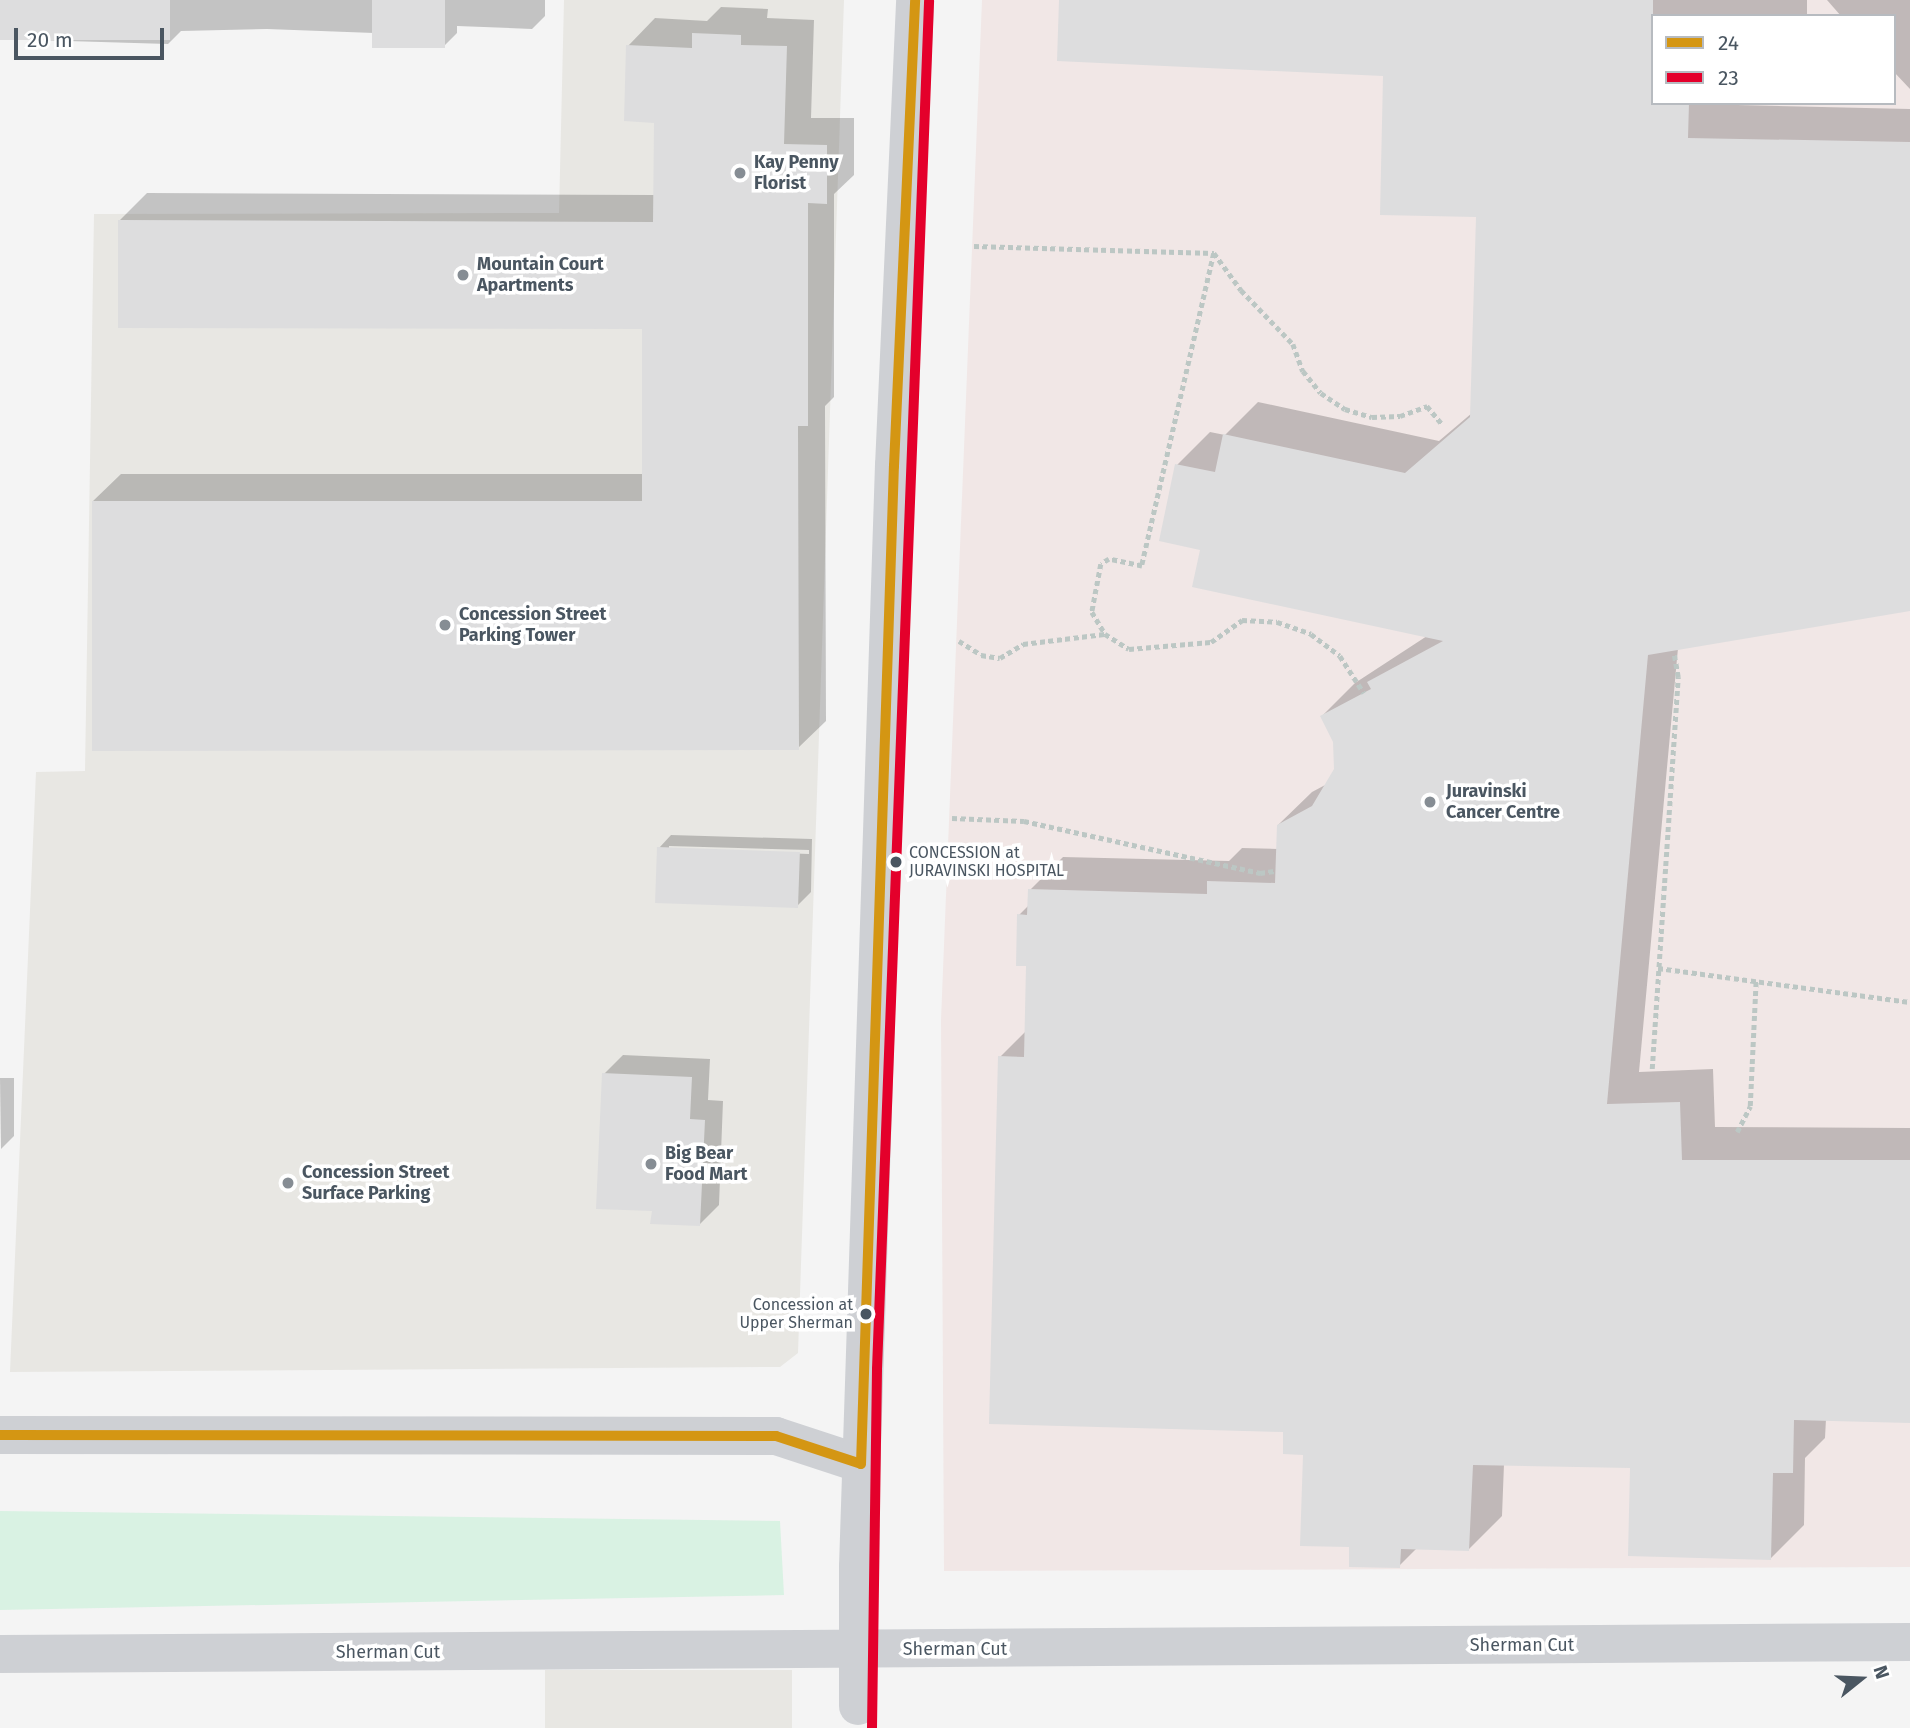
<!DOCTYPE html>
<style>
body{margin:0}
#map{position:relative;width:1910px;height:1728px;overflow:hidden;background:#f4f4f4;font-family:"Fira Sans",sans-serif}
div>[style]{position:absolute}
.commercial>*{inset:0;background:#e8e7e3;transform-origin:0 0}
.medical>*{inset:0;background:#f1e7e6}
.green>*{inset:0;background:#d9f2e3}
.shadow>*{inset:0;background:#0003}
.building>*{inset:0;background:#ddddde;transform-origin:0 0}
.path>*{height:4.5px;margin-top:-2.25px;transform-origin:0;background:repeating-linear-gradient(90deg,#bcc7c4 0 5px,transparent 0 8.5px)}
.secondary>*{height:38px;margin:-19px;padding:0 19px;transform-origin:19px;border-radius:19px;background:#ced0d4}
.secondary-bridge>*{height:38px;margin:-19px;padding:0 19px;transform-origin:19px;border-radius:19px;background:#ced0d4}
.bus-1>*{height:10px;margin:-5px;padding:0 5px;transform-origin:5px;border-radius:5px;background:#d49613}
.bus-2>*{height:10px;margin:-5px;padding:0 5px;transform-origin:5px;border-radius:5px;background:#e4002b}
.dots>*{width:19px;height:19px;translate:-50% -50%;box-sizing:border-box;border:4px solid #fff;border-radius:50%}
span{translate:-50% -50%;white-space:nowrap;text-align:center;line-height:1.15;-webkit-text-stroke:7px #fff;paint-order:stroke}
.bus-label{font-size:16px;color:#4a5661}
.left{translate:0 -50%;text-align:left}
.right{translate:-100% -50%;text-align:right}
.poi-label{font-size:18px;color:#4a5661;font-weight:700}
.street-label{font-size:18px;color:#4a5661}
.legend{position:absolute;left:1651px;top:14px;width:245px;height:91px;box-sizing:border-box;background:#fff;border:2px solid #b7bbc0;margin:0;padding:9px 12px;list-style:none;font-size:21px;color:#4a5661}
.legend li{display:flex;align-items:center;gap:14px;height:35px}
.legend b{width:35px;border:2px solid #b7bbc0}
.north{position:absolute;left:1826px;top:1644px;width:70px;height:70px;-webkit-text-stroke:5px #fff;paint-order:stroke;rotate:72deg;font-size:19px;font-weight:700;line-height:28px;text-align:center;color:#4a5661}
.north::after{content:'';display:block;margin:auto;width:24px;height:32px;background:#4a5661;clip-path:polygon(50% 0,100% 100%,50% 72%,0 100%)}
.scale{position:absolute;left:14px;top:28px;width:150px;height:32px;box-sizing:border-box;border:4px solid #4a5661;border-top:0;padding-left:9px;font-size:21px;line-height:24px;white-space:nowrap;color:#4a5661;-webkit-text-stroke:5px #fff;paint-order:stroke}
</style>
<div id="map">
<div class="commercial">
<div style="clip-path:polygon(564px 0,844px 0,798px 1353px,780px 1367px,10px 1372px,36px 772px,85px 771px,94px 214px,559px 213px)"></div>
<div style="left:792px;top:1670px;width:58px;height:247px;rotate:90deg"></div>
</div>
<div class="medical">
<div style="clip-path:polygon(evenodd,982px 0,1910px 0,1910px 1567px,944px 1571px,941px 1020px,982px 0,1653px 16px,1894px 16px,1894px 103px,1653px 103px,1653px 16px)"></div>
</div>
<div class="green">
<div style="clip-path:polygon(0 1511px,780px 1521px,784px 1595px,0 1610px)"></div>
</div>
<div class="shadow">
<div style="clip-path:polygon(0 0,545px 0,545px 16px,532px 29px,457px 26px,457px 33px,444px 46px,374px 33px,267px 29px,181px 31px,168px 44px,0 39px)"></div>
<div style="clip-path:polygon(1061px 0,1807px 0,1807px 16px,1653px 16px,1653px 103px,1910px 109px,1910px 610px,1678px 648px,1639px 1072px,1713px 1069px,1715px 1127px,1910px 1128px,1910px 1421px,1826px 1419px,1825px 1438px,1805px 1458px,1804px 1525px,1771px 1558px,1632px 1467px,1504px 1464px,1502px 1516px,1469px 1549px,1418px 1547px,1399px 1566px,1351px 1546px,1305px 1453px,1000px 1057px,1026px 1031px,1028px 965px,1019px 915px,1029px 905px,1030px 890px,1063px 857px,1229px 861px,1242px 848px,1278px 849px,1278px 825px,1312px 792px,1327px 784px,1335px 769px,1334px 741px,1322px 716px,1355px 683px,1427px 636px,1202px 548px,1177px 465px,1210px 432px,1225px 435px,1258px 402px,1439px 441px,1472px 413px,1477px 216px,1385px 74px)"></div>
<div style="clip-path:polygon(1827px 0,1910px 0,1910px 89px,1894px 72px,1894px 16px,1841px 16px)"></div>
<div style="clip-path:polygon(721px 7px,768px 9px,767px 18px,814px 20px,811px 118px,854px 118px,854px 175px,834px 194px,834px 397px,825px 406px,826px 721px,798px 748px,93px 501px,121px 474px,644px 474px,644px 327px,119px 221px,147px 193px,655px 195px,656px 121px,628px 46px,655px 18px,707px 21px)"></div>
<div style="clip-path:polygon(evenodd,671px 835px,812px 839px,811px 892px,798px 905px,659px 848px,671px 835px,669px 846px,809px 850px,809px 854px,669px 849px,669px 846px)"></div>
<div style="clip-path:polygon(623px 1055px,710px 1059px,708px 1100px,723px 1101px,719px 1205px,700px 1224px,654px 1210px,604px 1074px)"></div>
<div style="clip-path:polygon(0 1078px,14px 1078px,14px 1136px,1px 1149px)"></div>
</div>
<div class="building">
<div style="left:0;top:0;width:170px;height:40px"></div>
<div style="left:372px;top:0;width:73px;height:48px"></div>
<div style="clip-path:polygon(1059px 0,1653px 0,1653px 103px,1689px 103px,1688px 138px,1910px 142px,1910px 611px,1648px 655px,1607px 1104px,1680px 1102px,1682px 1160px,1910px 1160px,1910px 1423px,1794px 1420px,1793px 1473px,1773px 1473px,1771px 1560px,1628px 1556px,1630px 1468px,1473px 1465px,1469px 1551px,1401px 1549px,1400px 1568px,1349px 1567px,1349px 1547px,1300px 1546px,1303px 1455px,1283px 1454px,1283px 1432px,989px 1424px,998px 1056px,1024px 1057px,1026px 966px,1016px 966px,1017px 914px,1027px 915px,1028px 889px,1207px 894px,1207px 881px,1275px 883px,1277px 825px,1312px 806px,1334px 769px,1333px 742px,1320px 716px,1371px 689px,1367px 682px,1443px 641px,1192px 587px,1200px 550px,1159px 541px,1175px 464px,1215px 472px,1223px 434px,1405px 473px,1470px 417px,1476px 217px,1380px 215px,1383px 76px,1057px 61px)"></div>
<div style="clip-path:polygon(692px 33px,741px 35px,741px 45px,787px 46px,784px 144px,827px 145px,827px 204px,808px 203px,808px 426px,798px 426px,799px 750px,92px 751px,92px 501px,642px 501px,642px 329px,118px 328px,118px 220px,653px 222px,654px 123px,624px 121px,626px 45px,692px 48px)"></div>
<div style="left:657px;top:847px;width:143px;height:56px;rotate:2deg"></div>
<div style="clip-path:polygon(602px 1073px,692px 1077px,690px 1119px,705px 1120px,700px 1226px,650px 1224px,652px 1211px,596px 1209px)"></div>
</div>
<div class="path">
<div style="left:974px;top:246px;width:240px;rotate:1.7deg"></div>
<div style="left:1214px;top:253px;width:46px;rotate:53.9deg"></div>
<div style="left:1241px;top:290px;width:75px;rotate:46.1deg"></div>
<div style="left:1293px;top:344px;width:29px;rotate:70deg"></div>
<div style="left:1303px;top:371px;width:28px;rotate:51deg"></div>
<div style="left:1321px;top:393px;width:29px;rotate:34deg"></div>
<div style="left:1345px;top:409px;width:28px;rotate:17deg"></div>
<div style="left:1372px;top:417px;width:28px;rotate:-2deg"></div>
<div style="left:1400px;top:416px;width:29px;rotate:-20deg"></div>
<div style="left:1427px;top:406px;width:23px;rotate:50deg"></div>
<div style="left:1214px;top:253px;width:321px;rotate:103deg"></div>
<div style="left:1142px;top:566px;width:34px;rotate:-168deg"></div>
<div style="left:1109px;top:559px;width:9px;rotate:148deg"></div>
<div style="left:1101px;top:564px;width:49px;rotate:100.6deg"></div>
<div style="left:1092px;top:612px;width:26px;rotate:59deg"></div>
<div style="left:1105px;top:634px;width:28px;rotate:32deg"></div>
<div style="left:1129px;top:649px;width:82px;rotate:-4.9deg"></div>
<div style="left:1211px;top:642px;width:38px;rotate:-35deg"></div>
<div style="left:1242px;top:620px;width:35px;rotate:3deg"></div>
<div style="left:1277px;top:622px;width:36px;rotate:19deg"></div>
<div style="left:1311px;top:634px;width:36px;rotate:37deg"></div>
<div style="left:1340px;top:656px;width:44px;rotate:57deg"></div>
<div style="left:959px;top:641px;width:26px;rotate:32deg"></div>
<div style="left:981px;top:655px;width:19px;rotate:9deg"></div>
<div style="left:1000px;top:658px;width:27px;rotate:-31deg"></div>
<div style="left:1023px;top:644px;width:82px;rotate:-7deg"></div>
<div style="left:952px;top:818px;width:72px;rotate:2.4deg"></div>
<div style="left:1024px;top:821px;width:242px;rotate:12.4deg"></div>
<div style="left:1260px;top:873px;width:15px;rotate:-8deg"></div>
<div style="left:1658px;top:968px;width:254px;rotate:7.7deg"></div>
<div style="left:1652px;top:1069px;width:393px;rotate:-86.2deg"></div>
<div style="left:1678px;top:677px;width:23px;rotate:-100deg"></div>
<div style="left:1737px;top:1132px;width:29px;rotate:-63deg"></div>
<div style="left:1750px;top:1106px;width:126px;rotate:-87.3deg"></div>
</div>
<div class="secondary">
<div style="left:0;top:1435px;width:776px;rotate:0.07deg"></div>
<div style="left:776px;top:1436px;width:89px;rotate:18.2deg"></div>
<div style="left:858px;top:1567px;width:1102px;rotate:-88.13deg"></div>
<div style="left:894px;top:466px;width:466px;rotate:-87.4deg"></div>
<div style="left:0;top:1654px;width:1910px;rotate:-0.36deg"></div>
</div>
<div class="secondary-bridge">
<div style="left:858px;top:1567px;width:139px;rotate:90deg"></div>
</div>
<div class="bus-1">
<div style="left:0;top:1435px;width:776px;rotate:0.07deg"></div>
<div style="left:776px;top:1436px;width:89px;rotate:18.2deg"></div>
<div style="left:861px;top:1464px;width:999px;rotate:-88.11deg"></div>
<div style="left:894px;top:466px;width:466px;rotate:-87.4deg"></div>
</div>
<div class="bus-2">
<div style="left:872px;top:1728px;width:359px;rotate:-89.2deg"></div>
<div style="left:877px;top:1369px;width:1369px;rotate:-87.82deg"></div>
</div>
<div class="dots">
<div style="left:740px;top:173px;background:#868d94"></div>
<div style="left:463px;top:275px;background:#868d94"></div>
<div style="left:445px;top:625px;background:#868d94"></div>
<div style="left:1430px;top:802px;background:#868d94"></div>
<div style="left:896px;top:862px;background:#4a5661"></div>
<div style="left:651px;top:1164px;background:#868d94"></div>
<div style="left:288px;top:1183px;background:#868d94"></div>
<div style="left:866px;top:1314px;background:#4a5661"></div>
</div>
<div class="bus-label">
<span class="left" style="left:909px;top:862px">CONCESSION at<br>JURAVINSKI HOSPITAL</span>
<span class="right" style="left:853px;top:1314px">Concession at<br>Upper Sherman</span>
</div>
<div class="poi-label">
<span class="left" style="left:754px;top:173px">Kay Penny<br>Florist</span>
<span class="left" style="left:477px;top:275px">Mountain Court<br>Apartments</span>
<span class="left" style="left:459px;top:625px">Concession Street<br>Parking Tower</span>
<span class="left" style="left:1446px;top:802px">Juravinski<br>Cancer Centre</span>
<span class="left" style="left:665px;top:1164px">Big Bear<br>Food Mart</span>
<span class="left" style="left:302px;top:1183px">Concession Street<br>Surface Parking</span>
</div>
<div class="street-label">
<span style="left:1522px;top:1645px">Sherman Cut</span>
<span style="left:955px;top:1649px">Sherman Cut</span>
<span style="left:388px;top:1652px">Sherman Cut</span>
</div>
<ul class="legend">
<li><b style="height:9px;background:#d49613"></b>24</li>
<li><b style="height:9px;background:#e4002b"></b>23</li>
</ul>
<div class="north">N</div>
<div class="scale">20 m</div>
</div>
